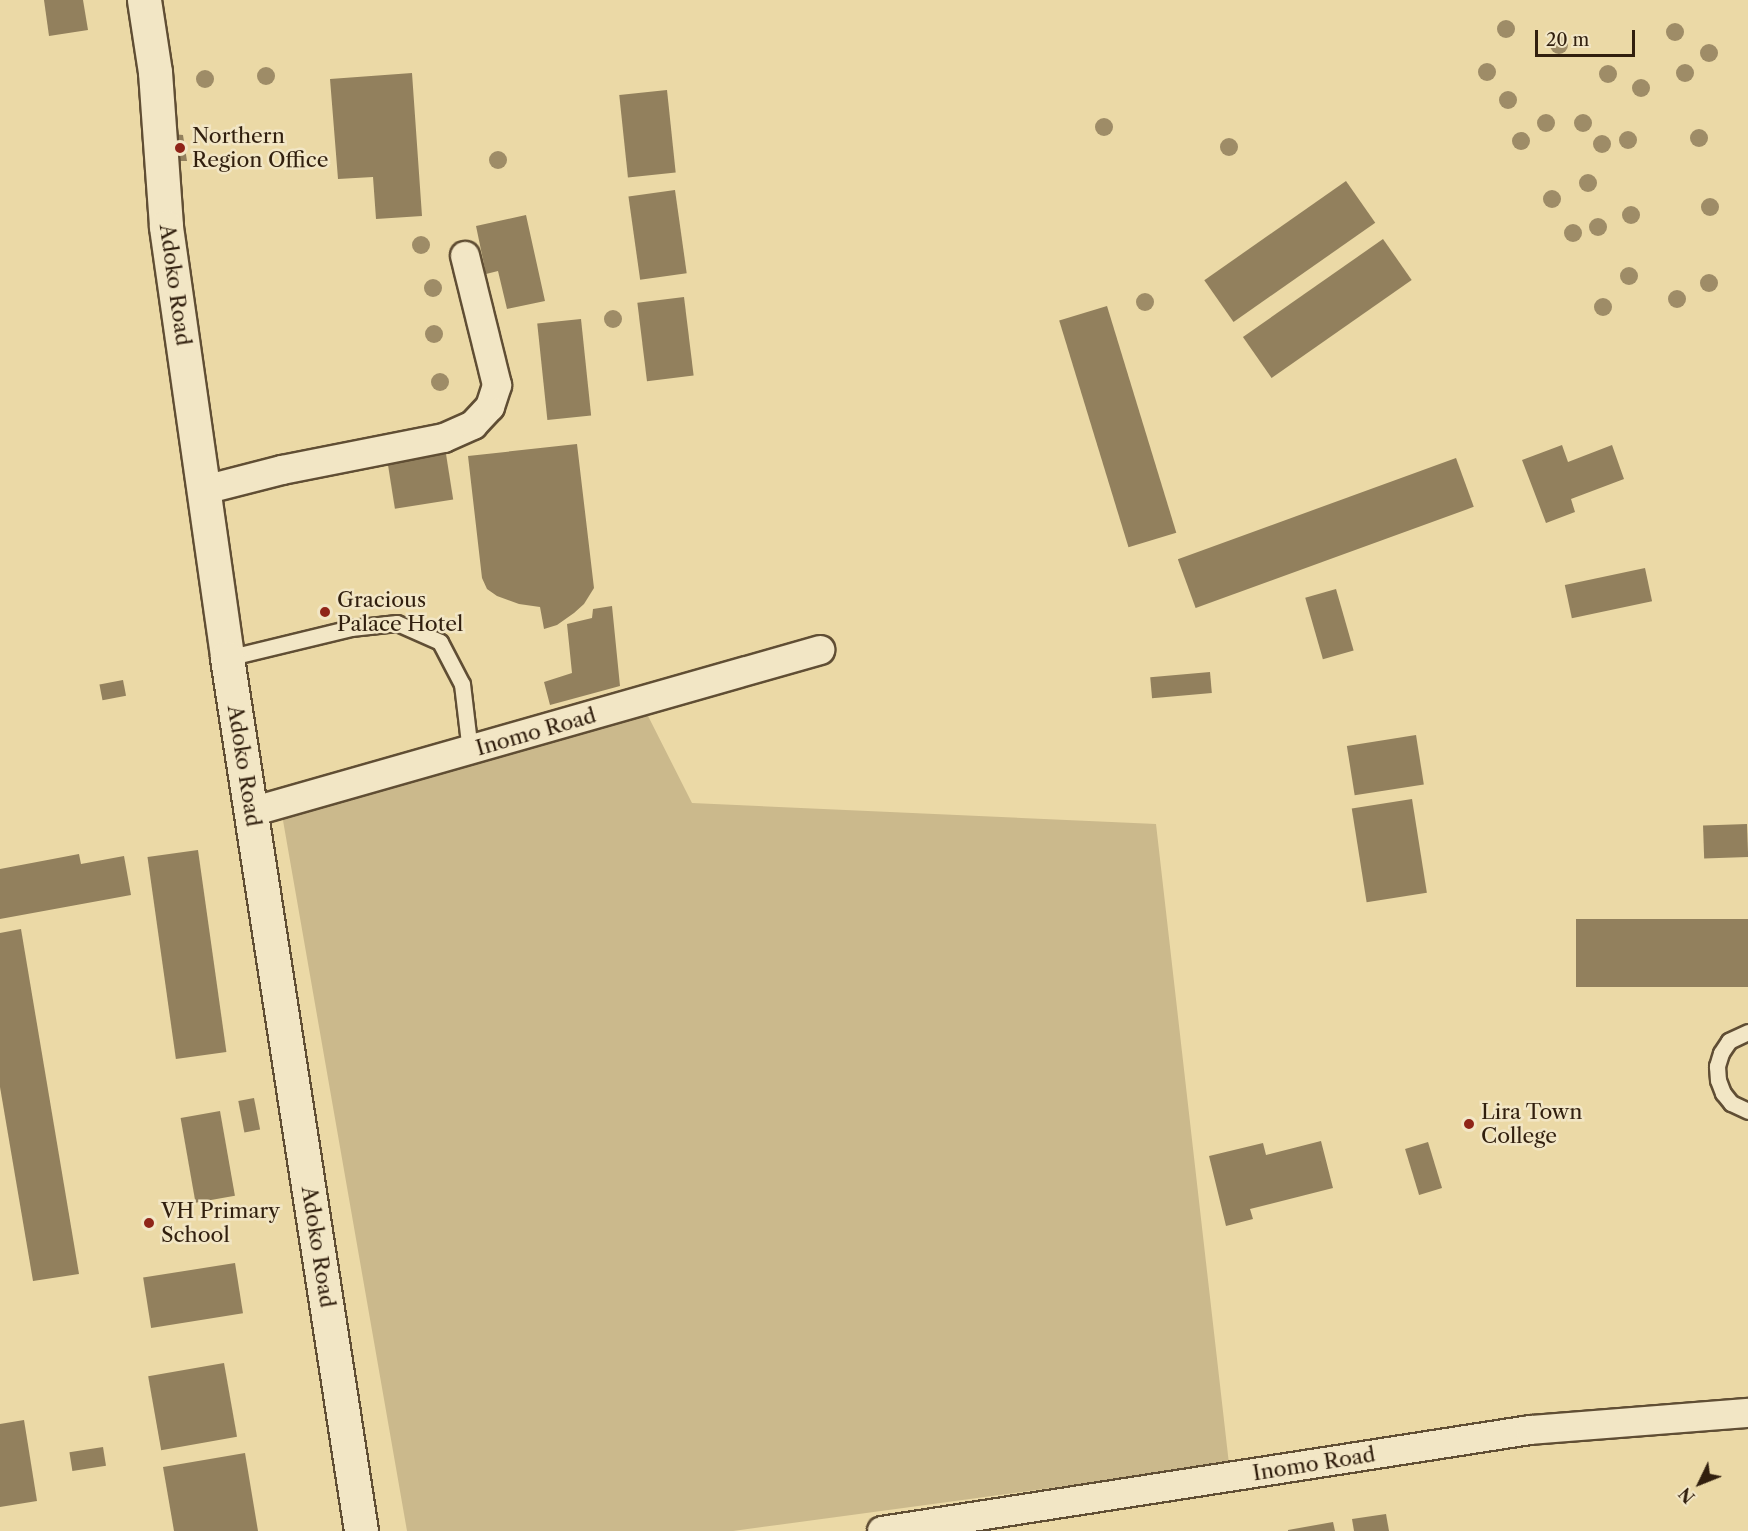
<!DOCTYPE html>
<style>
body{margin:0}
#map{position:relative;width:1748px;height:1531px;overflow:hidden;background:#ebd9a6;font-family:"Libre Caslon Text",serif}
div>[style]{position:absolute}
.green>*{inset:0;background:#cbb98c}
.building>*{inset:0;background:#92805d;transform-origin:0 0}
.roads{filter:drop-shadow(2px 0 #604e34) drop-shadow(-2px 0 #604e34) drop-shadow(0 2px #604e34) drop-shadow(0 -2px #604e34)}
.lane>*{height:15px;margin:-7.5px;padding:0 7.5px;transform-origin:7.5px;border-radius:7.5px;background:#f2e6c5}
.street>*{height:28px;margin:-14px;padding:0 14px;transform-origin:14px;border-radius:14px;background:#f2e6c5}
.secondary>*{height:33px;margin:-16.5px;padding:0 16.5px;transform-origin:16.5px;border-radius:16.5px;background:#f2e6c5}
.trees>*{width:18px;height:18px;margin:-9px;border-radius:50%;background:#9e8c67}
.dots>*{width:16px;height:16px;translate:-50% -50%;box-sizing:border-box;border:3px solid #f2e6c5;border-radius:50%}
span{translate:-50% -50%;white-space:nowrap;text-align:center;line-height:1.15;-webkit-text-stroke:5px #f2e6c5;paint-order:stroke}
.poi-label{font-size:21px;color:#311f0e}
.left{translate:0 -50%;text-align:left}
.street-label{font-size:21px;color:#311f0e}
.north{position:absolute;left:1670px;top:1453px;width:60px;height:60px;-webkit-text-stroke:4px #f2e6c5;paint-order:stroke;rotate:227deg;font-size:16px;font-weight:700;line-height:24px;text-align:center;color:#311f0e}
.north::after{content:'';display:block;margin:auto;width:21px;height:27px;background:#311f0e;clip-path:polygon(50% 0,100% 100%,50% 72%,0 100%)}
.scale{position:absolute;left:1535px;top:30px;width:100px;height:27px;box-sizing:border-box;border:3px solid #311f0e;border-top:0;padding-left:8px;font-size:18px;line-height:21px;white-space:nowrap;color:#311f0e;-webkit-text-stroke:4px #f2e6c5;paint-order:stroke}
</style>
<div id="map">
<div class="green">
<div style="clip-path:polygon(644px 708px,692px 803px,1156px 824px,1229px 1464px,733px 1531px,407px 1531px,281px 809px)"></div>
</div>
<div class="building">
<div style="clip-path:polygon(44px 0,83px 0,88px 30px,49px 36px)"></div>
<div style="clip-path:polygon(412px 73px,422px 216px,376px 219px,373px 177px,338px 179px,330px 79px)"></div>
<div style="left:667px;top:90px;width:83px;height:48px;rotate:84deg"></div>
<div style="clip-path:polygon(173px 134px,183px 135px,187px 161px,177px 161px)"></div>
<div style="left:1346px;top:181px;width:51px;height:173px;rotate:55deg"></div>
<div style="left:675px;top:190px;width:84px;height:47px;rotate:82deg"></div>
<div style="clip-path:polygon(526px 215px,545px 301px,507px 309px,498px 271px,486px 274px,476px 226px)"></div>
<div style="left:1383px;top:239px;width:50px;height:171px;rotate:55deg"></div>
<div style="left:684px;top:297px;width:79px;height:47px;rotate:83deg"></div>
<div style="left:1107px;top:306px;width:237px;height:50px;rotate:73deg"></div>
<div style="left:581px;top:319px;width:97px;height:44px;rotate:84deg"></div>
<div style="clip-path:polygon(577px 444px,594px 588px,584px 604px,574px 613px,557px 625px,544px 629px,540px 607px,519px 604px,497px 596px,487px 589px,482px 578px,468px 456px)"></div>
<div style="clip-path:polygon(1562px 445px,1568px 462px,1612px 445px,1624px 479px,1571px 499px,1575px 512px,1546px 523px,1522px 460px)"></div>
<div style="left:446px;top:454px;width:46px;height:59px;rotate:81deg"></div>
<div style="left:1456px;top:458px;width:52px;height:296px;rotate:70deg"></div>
<div style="left:1645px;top:568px;width:34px;height:82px;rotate:78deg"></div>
<div style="left:1336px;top:589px;width:64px;height:32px;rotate:74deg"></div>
<div style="clip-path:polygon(612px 606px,620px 686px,550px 705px,544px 682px,572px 673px,567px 624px,592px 618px,593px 609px)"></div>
<div style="left:1210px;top:672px;width:21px;height:60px;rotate:85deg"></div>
<div style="left:123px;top:680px;width:16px;height:24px;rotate:79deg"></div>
<div style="left:1416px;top:735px;width:50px;height:70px;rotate:81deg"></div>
<div style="left:1412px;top:799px;width:95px;height:61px;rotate:81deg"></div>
<div style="left:1747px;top:824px;width:33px;height:44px;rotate:88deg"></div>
<div style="left:198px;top:850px;width:204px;height:51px;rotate:82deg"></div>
<div style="clip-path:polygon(79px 854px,81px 864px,124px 856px,131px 895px,0 919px,0 869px)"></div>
<div style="left:1748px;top:919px;width:68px;height:172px;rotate:90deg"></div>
<div style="clip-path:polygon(21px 929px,79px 1274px,33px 1281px,0 1087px,0 933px)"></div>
<div style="left:254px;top:1098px;width:32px;height:16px;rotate:79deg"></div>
<div style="left:220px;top:1111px;width:86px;height:40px;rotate:80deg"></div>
<div style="clip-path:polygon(1321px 1141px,1333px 1188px,1250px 1209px,1253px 1219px,1226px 1226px,1209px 1156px,1263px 1143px,1266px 1155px)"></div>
<div style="left:1428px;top:1142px;width:48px;height:24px;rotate:73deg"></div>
<div style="left:235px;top:1263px;width:51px;height:93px;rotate:81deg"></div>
<div style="left:224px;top:1363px;width:75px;height:77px;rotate:80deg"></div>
<div style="clip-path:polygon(24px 1420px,37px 1501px,0 1507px,0 1424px)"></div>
<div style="left:103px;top:1447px;width:19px;height:34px;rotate:81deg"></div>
<div style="clip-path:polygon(245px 1453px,258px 1531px,174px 1531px,163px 1467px)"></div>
<div style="clip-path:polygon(1386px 1514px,1389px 1531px,1354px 1531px,1352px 1519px)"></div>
<div style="clip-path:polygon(1333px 1522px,1335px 1531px,1288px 1531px,1288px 1530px)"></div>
</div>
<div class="roads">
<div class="lane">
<div style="left:227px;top:658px;width:128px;rotate:-13.6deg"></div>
<div style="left:351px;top:628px;width:46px;rotate:-6.2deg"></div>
<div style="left:397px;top:623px;width:47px;rotate:23.8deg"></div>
<div style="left:440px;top:642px;width:47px;rotate:62.4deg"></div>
<div style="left:462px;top:684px;width:67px;rotate:83.2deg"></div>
<div style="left:1748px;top:1032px;width:21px;rotate:155deg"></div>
<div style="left:1729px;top:1041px;width:14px;rotate:124deg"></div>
<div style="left:1721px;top:1053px;width:14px;rotate:107deg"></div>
<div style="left:1717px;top:1066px;width:14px;rotate:86deg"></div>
<div style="left:1718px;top:1080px;width:14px;rotate:69deg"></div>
<div style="left:1723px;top:1093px;width:13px;rotate:51deg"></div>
<div style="left:1731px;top:1103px;width:19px;rotate:25deg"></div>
</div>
<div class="street">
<div style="left:204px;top:490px;width:81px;rotate:-14.4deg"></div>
<div style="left:282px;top:470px;width:165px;rotate:-11.2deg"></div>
<div style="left:444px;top:438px;width:32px;rotate:-24deg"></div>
<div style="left:473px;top:425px;width:25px;rotate:-47deg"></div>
<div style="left:490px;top:407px;width:23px;rotate:-72deg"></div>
<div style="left:497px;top:385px;width:133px;rotate:-103.9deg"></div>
<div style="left:251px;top:812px;width:592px;rotate:-15.89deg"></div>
<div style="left:882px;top:1531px;width:656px;rotate:-8.86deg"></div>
<div style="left:1530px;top:1430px;width:219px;rotate:-4.5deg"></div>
</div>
<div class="secondary">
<div style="left:144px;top:0;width:73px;rotate:81.3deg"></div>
<div style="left:155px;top:72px;width:155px;rotate:85.9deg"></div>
<div style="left:166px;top:227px;width:435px;rotate:81.9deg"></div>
<div style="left:227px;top:658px;width:883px;rotate:81.27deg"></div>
</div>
</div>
<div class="trees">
<div style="left:1506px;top:29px"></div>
<div style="left:1675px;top:32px"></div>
<div style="left:1559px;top:45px"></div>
<div style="left:1709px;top:53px"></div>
<div style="left:1487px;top:72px"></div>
<div style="left:1685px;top:73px"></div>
<div style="left:1608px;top:74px"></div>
<div style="left:266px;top:76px"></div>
<div style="left:205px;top:79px"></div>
<div style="left:1641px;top:88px"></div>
<div style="left:1508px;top:100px"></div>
<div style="left:1546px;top:123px"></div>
<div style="left:1583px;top:123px"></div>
<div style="left:1104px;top:127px"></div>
<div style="left:1699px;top:138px"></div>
<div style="left:1628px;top:140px"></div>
<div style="left:1521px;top:141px"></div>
<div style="left:1602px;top:144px"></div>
<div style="left:1229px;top:147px"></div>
<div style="left:498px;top:160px"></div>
<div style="left:1588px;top:183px"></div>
<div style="left:1552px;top:199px"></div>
<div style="left:1710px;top:207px"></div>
<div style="left:1631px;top:215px"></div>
<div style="left:1598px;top:227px"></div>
<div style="left:1573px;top:233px"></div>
<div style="left:421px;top:245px"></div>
<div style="left:1629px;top:276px"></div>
<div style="left:1709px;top:283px"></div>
<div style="left:433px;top:288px"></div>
<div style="left:1677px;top:299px"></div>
<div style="left:1145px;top:302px"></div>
<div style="left:1603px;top:307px"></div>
<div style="left:613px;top:319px"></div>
<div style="left:434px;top:334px"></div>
<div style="left:440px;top:382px"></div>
</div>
<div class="dots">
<div style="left:180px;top:148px;background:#8f2418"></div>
<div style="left:325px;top:612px;background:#8f2418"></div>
<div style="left:1469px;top:1124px;background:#8f2418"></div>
<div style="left:149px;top:1223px;background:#8f2418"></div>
</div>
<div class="poi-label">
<span class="left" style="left:192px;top:148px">Northern<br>Region Office</span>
<span class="left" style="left:337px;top:612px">Gracious<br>Palace Hotel</span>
<span class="left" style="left:1481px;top:1124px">Lira Town<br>College</span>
<span class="left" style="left:161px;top:1223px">VH Primary<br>School</span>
</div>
<div class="street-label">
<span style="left:175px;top:285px;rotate:82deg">Adoko Road</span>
<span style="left:536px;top:732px;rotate:-16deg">Inomo Road</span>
<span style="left:244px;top:766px;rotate:81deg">Adoko Road</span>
<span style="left:318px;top:1247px;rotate:81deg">Adoko Road</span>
<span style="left:1314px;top:1464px;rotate:-9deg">Inomo Road</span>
</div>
<div class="north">N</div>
<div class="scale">20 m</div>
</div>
